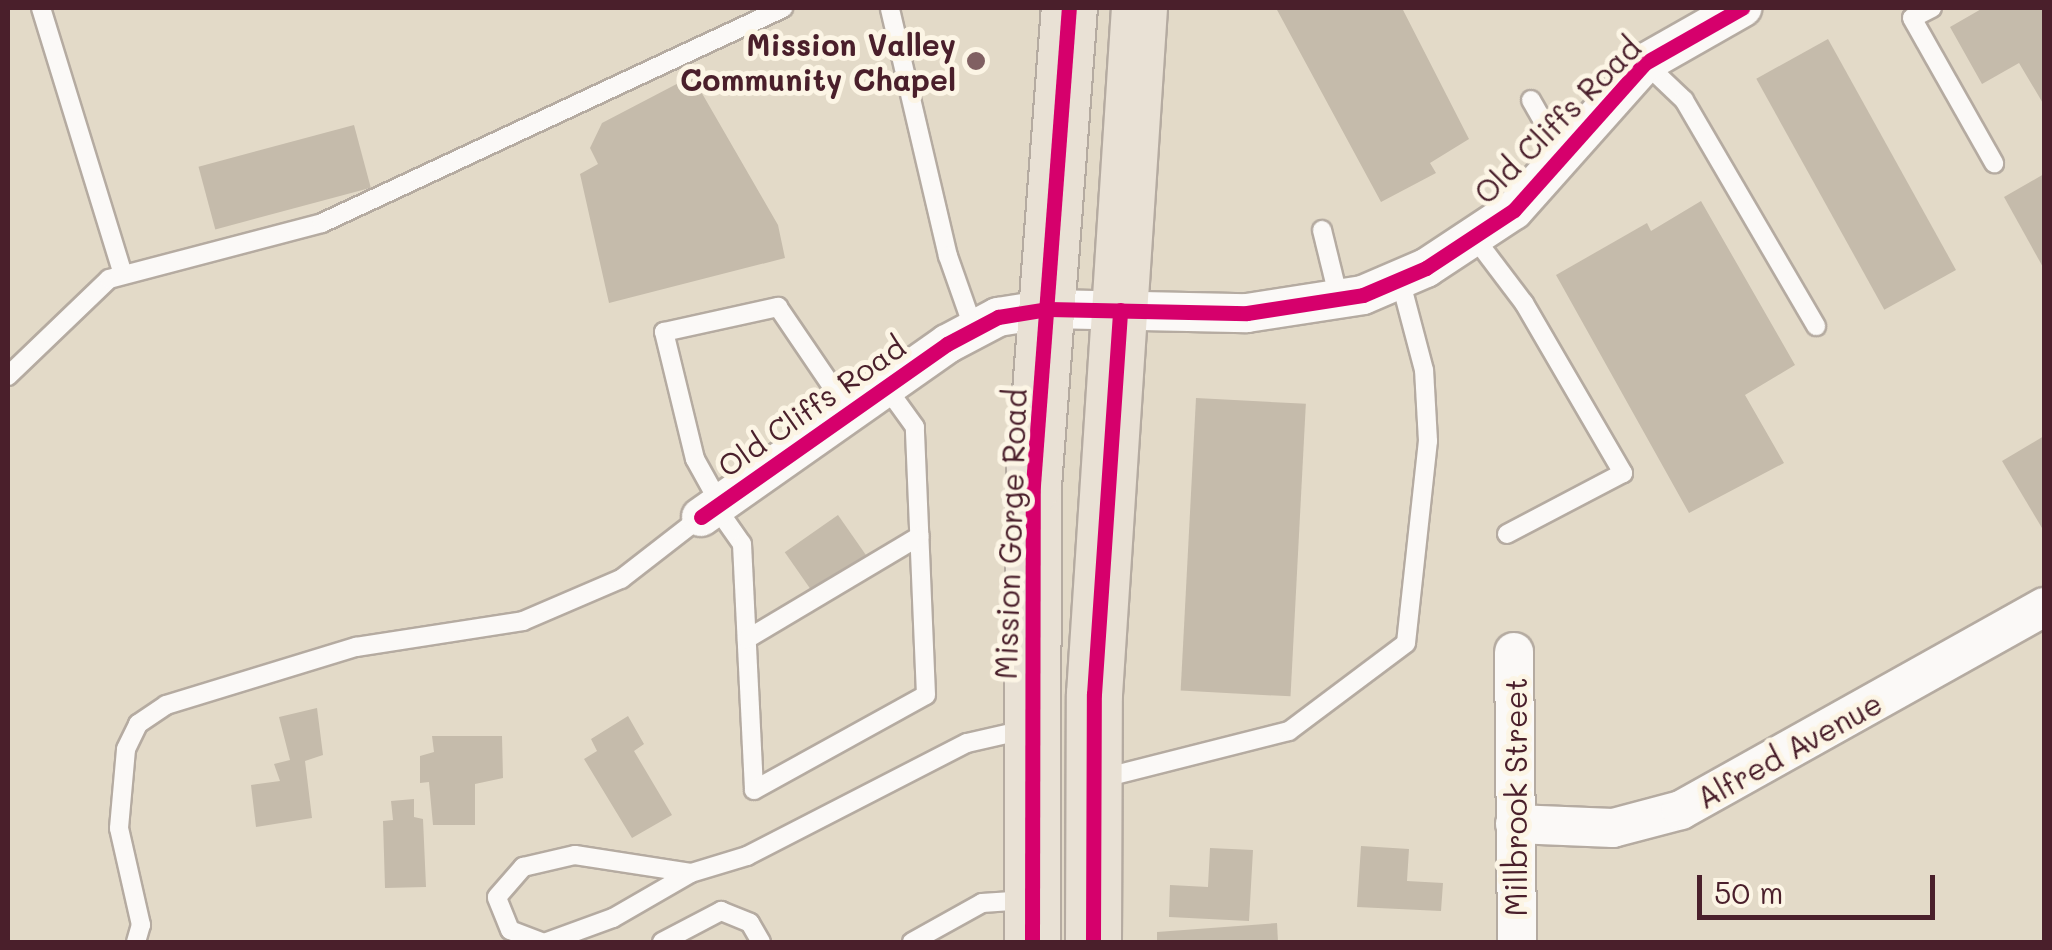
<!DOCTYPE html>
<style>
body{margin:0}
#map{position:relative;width:2052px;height:950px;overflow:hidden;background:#e3dac8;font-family:Mali,sans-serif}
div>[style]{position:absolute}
.building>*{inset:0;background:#c5bbab;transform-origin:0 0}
.roads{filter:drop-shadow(2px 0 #b5aba1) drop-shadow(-2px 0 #b5aba1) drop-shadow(0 2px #b5aba1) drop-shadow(0 -2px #b5aba1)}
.service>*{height:18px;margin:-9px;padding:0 9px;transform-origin:9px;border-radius:9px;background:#fbf9f7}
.minor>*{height:38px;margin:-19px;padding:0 19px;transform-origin:19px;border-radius:19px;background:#fbf9f7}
.primary>*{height:55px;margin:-27.5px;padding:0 27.5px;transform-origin:27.5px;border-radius:27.5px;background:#e9e1d5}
.cycleway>*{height:15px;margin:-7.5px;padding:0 7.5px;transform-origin:7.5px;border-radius:7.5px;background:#d6006c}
.dots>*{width:28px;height:28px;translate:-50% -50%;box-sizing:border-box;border:5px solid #fcf5e5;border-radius:50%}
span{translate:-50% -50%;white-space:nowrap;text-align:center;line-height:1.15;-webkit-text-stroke:10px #fcf5e5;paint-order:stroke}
.poi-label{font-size:30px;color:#4a1f2b;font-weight:700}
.right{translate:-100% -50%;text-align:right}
.street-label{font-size:30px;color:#4a1f2b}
.frame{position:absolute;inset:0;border:10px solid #4a1f2b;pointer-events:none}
.scale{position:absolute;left:1697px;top:875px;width:238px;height:45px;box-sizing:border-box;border:5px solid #4a1f2b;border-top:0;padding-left:12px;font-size:30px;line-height:35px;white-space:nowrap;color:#4a1f2b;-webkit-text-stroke:8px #fcf5e5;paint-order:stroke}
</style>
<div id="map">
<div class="building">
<div style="clip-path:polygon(1276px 8px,1402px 8px,1469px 139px,1430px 163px,1436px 173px,1381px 202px)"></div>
<div style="clip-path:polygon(1983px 8px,2044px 8px,2044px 105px,2019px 63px,1982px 84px,1950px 27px)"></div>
<div style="left:1828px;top:39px;width:264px;height:82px;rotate:61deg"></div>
<div style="clip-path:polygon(692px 76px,778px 225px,785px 258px,609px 303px,580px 174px,598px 164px,590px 148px,602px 123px)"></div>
<div style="left:354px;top:125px;width:65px;height:161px;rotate:75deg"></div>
<div style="clip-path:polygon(2044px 174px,2044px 269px,2004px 197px)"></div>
<div style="clip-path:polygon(1701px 201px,1795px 365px,1745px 395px,1784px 463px,1689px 513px,1556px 275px,1647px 223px,1651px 231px)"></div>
<div style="left:1196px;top:398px;width:110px;height:293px;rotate:3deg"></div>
<div style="clip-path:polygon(2044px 436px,2044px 527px,2042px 528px,2002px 461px)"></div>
<div style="left:838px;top:515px;width:49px;height:65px;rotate:55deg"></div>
<div style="clip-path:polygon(317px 708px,323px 755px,305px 761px,312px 818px,256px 827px,251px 785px,280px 781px,274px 764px,290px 760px,279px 717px)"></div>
<div style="clip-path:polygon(628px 716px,644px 744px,634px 751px,672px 815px,632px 838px,584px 759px,597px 751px,591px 739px)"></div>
<div style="clip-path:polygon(432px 736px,502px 736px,503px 778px,475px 784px,475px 825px,433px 825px,429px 782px,420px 783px,420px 756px,434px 752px)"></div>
<div style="clip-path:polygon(414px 799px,414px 817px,423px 819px,426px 887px,385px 888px,383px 821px,393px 820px,391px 801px)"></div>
<div style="clip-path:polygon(1361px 846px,1409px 849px,1407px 881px,1443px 883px,1441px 911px,1357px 907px)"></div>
<div style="clip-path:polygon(1210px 848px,1253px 850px,1249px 921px,1169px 917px,1170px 885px,1208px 887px)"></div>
<div style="clip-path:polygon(1277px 923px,1278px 942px,1157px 942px,1157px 932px)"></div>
</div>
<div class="roads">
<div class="service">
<div style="left:41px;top:8px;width:279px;rotate:72.9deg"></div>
<div style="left:1932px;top:8px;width:22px;rotate:153deg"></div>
<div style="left:1912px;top:18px;width:167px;rotate:60.5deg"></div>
<div style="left:890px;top:9px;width:254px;rotate:76.8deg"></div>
<div style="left:948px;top:256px;width:78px;rotate:70.6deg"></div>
<div style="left:1645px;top:63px;width:54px;rotate:43.5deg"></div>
<div style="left:1684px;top:100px;width:262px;rotate:59.7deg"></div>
<div style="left:1531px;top:100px;width:64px;rotate:60.3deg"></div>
<div style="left:1322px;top:230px;width:71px;rotate:76.2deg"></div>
<div style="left:1474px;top:237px;width:83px;rotate:52.9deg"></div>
<div style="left:1524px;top:303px;width:197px;rotate:59.8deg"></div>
<div style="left:1623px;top:473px;width:131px;rotate:152.3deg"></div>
<div style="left:8px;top:376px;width:140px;rotate:-43.8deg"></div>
<div style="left:109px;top:279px;width:220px;rotate:-14.7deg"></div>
<div style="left:322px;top:223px;width:509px;rotate:-25deg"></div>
<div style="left:720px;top:504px;width:51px;rotate:-119.1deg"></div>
<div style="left:695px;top:459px;width:131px;rotate:-103.7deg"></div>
<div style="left:664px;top:332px;width:117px;rotate:-12.4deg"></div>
<div style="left:778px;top:307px;width:128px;rotate:55.8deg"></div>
<div style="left:716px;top:507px;width:45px;rotate:54.9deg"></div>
<div style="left:742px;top:544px;width:246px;rotate:87.2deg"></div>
<div style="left:754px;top:790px;width:196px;rotate:-28.9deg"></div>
<div style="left:926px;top:695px;width:268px;rotate:-92.4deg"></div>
<div style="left:915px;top:427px;width:49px;rotate:-125.9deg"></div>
<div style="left:747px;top:639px;width:201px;rotate:-30.8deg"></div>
<div style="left:1099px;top:779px;width:196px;rotate:-14.2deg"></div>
<div style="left:1289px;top:731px;width:146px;rotate:-36.9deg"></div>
<div style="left:1406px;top:643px;width:203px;rotate:-83.8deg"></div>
<div style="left:1428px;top:441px;width:71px;rotate:-93.2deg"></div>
<div style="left:1424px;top:370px;width:94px;rotate:-104.8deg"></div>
<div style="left:136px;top:942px;width:18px;rotate:-74deg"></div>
<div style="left:141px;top:925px;width:99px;rotate:-102.8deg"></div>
<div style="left:119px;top:828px;width:79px;rotate:-84.9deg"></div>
<div style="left:126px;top:749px;width:28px;rotate:-64deg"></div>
<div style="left:138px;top:724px;width:34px;rotate:-34deg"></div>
<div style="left:166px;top:705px;width:199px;rotate:-17deg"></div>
<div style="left:356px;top:647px;width:169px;rotate:-8.8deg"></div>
<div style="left:523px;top:621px;width:107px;rotate:-23.2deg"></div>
<div style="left:621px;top:579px;width:101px;rotate:-37.8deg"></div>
<div style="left:541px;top:942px;width:33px;rotate:-159deg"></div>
<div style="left:510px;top:930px;width:35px;rotate:-112deg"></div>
<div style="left:497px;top:897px;width:40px;rotate:-49deg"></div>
<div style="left:523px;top:867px;width:53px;rotate:-13deg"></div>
<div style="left:575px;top:855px;width:117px;rotate:8.8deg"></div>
<div style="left:547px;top:942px;width:70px;rotate:-20deg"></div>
<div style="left:613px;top:918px;width:90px;rotate:-30deg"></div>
<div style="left:691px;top:873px;width:59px;rotate:-16.9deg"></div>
<div style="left:747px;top:856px;width:247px;rotate:-27.2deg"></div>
<div style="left:967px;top:743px;width:63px;rotate:-12.9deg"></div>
<div style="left:662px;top:942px;width:67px;rotate:-27.7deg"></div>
<div style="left:721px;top:911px;width:31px;rotate:22deg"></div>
<div style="left:750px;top:923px;width:22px;rotate:60deg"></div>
<div style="left:912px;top:942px;width:80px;rotate:-29.1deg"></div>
<div style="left:982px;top:903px;width:45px;rotate:-3.8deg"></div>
</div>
<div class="minor">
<div style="left:701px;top:517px;width:301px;rotate:-35.1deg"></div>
<div style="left:947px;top:344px;width:58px;rotate:-27.9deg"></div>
<div style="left:998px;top:317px;width:51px;rotate:-9.1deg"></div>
<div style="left:1048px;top:309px;width:199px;rotate:1.2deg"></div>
<div style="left:1247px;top:313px;width:117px;rotate:-8.8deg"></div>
<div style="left:1363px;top:295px;width:69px;rotate:-23.2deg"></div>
<div style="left:1426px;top:268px;width:105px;rotate:-33.4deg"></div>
<div style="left:1514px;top:210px;width:197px;rotate:-48.3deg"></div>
<div style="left:1645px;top:63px;width:112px;rotate:-29.6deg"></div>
<div style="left:1514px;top:652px;width:290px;rotate:89.4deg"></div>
<div style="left:1515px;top:824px;width:98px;rotate:2.3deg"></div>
<div style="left:1613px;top:828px;width:70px;rotate:-14.8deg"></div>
<div style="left:1681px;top:810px;width:416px;rotate:-29.2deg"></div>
</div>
<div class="primary">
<div style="left:1032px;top:942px;width:457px;rotate:-89.9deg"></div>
<div style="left:1033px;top:485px;width:478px;rotate:-85.7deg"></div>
<div style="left:1093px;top:942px;width:248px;rotate:-89.8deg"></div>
<div style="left:1094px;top:694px;width:687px;rotate:-86.25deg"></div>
</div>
</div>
<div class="cycleway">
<div style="left:701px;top:517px;width:301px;rotate:-35.1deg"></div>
<div style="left:947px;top:344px;width:58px;rotate:-27.9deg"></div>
<div style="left:998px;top:317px;width:51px;rotate:-9.1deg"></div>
<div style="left:1048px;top:309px;width:199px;rotate:1.2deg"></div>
<div style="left:1247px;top:313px;width:117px;rotate:-8.8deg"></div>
<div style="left:1363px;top:295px;width:69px;rotate:-23.2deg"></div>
<div style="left:1426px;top:268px;width:105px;rotate:-33.4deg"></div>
<div style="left:1514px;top:210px;width:197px;rotate:-48.3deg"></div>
<div style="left:1645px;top:63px;width:112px;rotate:-29.6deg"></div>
<div style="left:1032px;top:942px;width:457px;rotate:-89.9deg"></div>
<div style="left:1033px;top:485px;width:478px;rotate:-85.7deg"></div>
<div style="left:1093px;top:942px;width:248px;rotate:-89.8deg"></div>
<div style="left:1094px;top:694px;width:385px;rotate:-86.1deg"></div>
</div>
<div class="dots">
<div style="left:976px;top:61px;background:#806062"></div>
</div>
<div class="poi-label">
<span class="right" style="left:956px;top:61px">Mission Valley<br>Community Chapel</span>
</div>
<div class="street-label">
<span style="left:1557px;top:120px;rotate:-45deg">Old Cliffs Road</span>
<span style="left:811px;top:406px;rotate:-35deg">Old Cliffs Road</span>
<span style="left:1010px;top:534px;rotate:-88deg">Mission Gorge Road</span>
<span style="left:1789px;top:750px;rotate:-29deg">Alfred Avenue</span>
<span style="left:1515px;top:797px;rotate:-90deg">Millbrook Street</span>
</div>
<div class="frame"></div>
<div class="scale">50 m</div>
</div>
